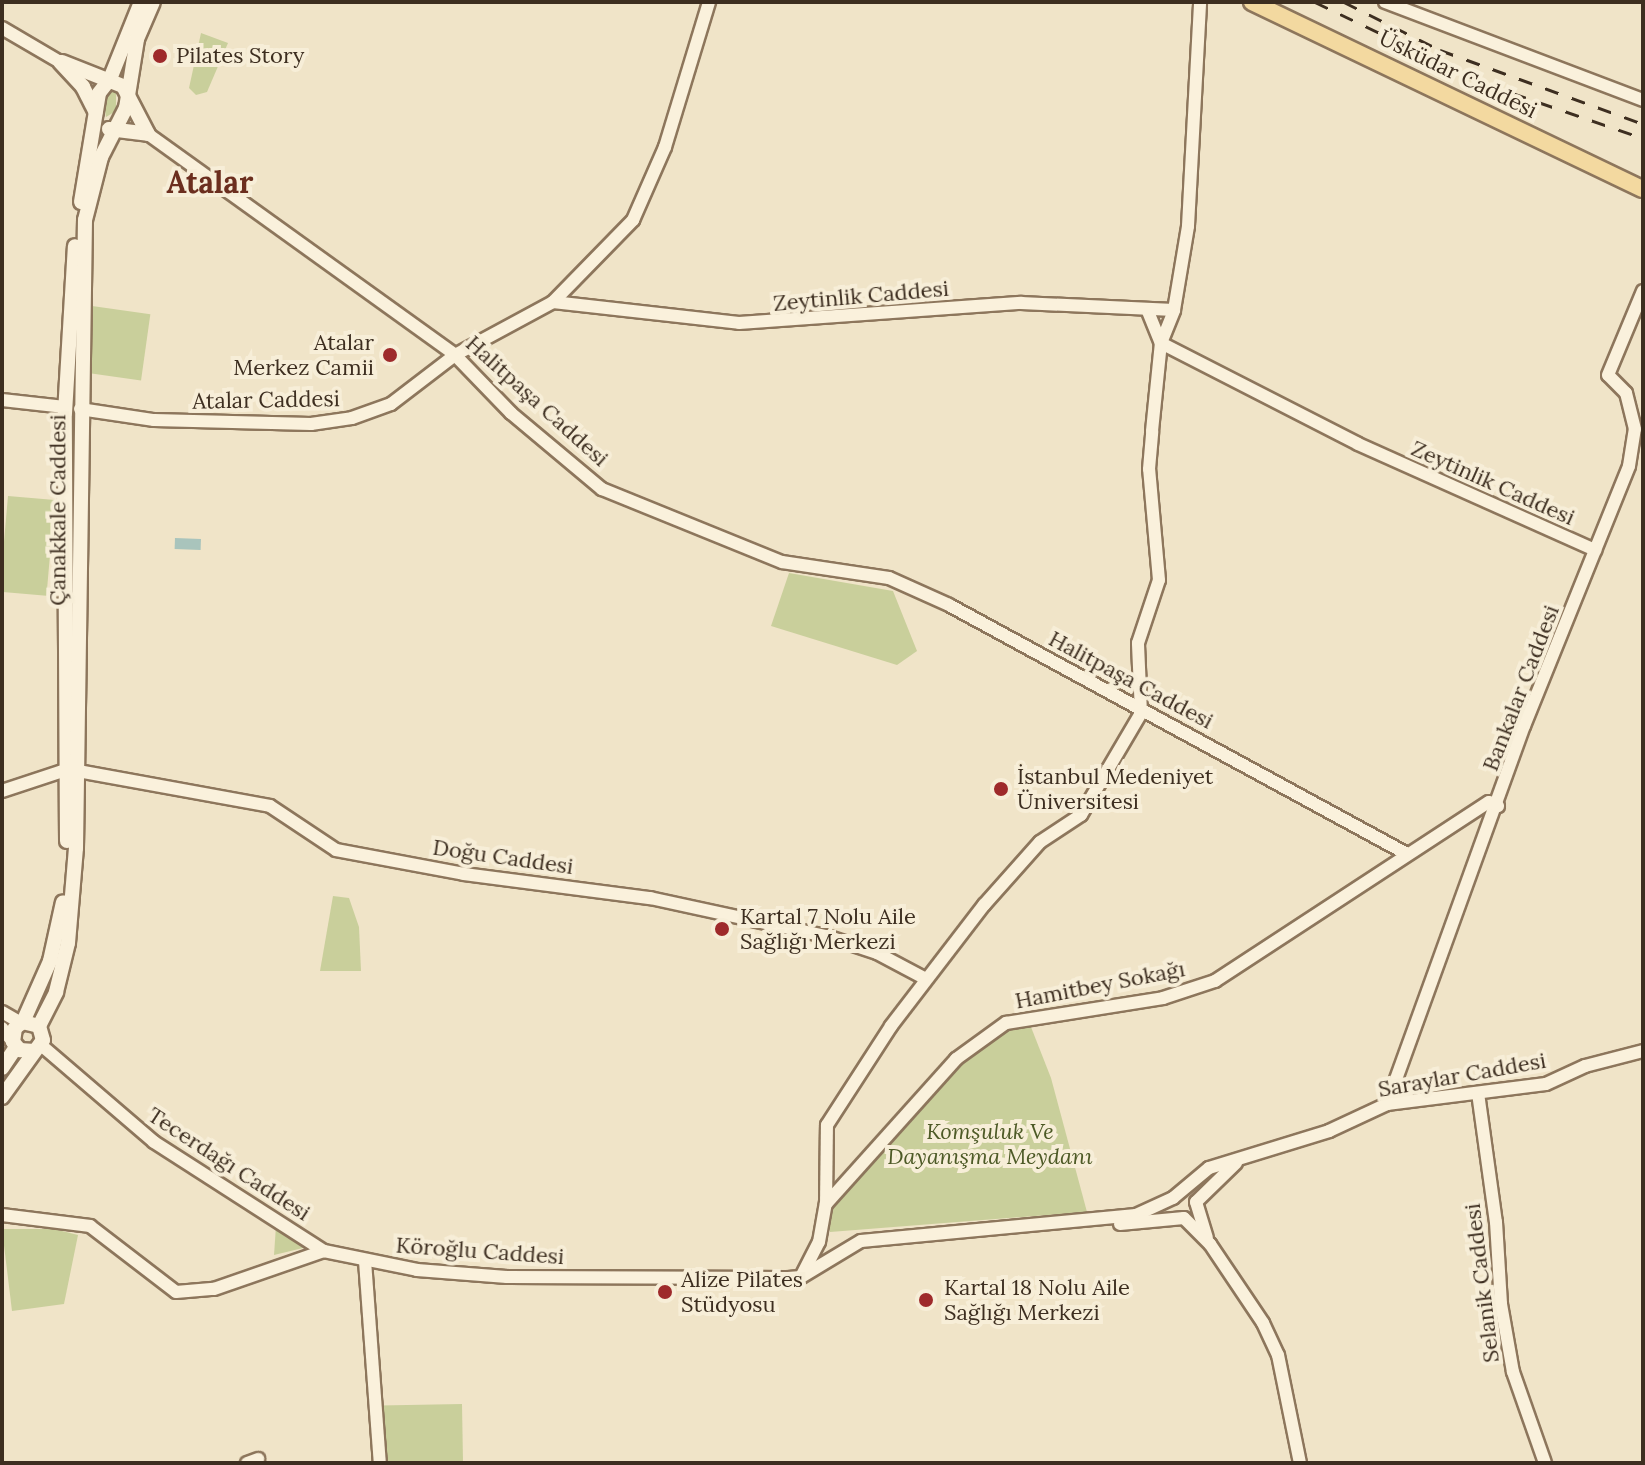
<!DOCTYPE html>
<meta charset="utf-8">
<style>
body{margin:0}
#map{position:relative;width:1645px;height:1465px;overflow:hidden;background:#f0e4c8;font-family:Lora,serif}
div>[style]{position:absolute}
.green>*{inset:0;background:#c9cf9b;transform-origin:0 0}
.water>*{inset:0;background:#a9c4bc;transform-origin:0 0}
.roads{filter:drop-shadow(2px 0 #8d765c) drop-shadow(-2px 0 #8d765c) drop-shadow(0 2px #8d765c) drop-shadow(0 -2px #8d765c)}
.tertiary>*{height:12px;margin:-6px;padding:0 6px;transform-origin:6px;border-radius:6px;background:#faf1dc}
.secondary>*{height:14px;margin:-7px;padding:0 7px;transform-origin:7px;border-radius:7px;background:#faf1dc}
.primary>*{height:16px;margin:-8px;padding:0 8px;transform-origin:8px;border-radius:8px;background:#f3d9a0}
.rail>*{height:3px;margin-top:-1.5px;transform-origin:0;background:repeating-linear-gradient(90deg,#3d2e20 0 14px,transparent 0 28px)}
.dots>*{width:22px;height:22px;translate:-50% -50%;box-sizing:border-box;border:4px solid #f7eed8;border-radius:50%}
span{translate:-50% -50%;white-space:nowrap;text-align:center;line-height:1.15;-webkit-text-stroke:8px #f7eed8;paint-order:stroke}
.poi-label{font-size:22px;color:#3d2e20}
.left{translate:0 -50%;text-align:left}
.right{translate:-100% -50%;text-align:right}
.street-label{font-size:22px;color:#3d2e20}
.park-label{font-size:22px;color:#4d5a26;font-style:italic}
.district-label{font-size:30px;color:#6b2e1e;font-weight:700}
.frame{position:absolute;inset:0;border:4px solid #3d2e20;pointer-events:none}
</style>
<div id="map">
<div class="green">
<div style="clip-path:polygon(201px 33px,228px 43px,207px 92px,196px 95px,189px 88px)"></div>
<div style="clip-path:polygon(116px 87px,116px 111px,106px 117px,103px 99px)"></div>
<div style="left:85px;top:305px;width:66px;height:67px;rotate:8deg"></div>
<div style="left:8px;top:496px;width:47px;height:96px;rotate:5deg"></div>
<div style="clip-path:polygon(789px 573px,893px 591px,917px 651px,897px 665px,771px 626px)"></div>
<div style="clip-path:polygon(333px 896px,349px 898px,359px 927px,361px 971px,320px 971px)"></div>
<div style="clip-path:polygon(1031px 1027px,1051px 1078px,1087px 1212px,830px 1232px,830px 1207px,945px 1078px,1006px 1028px)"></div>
<div style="clip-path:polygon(276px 1226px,303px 1245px,303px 1248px,274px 1255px)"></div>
<div style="clip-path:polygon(2px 1229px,54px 1229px,78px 1235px,64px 1304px,12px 1311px)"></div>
<div style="left:462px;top:1404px;width:59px;height:82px;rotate:89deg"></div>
</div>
<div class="water">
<div style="left:175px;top:538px;width:26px;height:11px;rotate:2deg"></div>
</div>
<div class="roads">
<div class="tertiary">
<div style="left:1385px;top:2px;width:276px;rotate:20.8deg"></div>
<div style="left:2px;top:28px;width:67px;rotate:30.4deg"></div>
<div style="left:148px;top:134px;width:378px;rotate:35.7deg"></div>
<div style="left:455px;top:355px;width:81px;rotate:46deg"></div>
<div style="left:511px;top:413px;width:119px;rotate:39.9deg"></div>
<div style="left:602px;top:489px;width:194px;rotate:22.1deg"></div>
<div style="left:782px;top:562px;width:108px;rotate:8.5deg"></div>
<div style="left:889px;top:578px;width:66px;rotate:24.2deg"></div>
<div style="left:949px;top:605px;width:521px;rotate:28.53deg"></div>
<div style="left:553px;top:302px;width:187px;rotate:6.4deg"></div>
<div style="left:739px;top:323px;width:283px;rotate:-4.1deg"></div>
<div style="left:1021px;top:303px;width:153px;rotate:2.6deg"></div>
<div style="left:1147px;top:309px;width:37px;rotate:68deg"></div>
<div style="left:1161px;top:343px;width:221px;rotate:27.1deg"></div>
<div style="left:1358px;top:444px;width:260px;rotate:24.1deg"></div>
<div style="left:2px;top:400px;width:63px;rotate:6.3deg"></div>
<div style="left:80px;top:409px;width:75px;rotate:8.5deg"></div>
<div style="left:154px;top:420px;width:157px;rotate:1.5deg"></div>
<div style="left:311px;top:424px;width:41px;rotate:-8.3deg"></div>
<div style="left:352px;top:418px;width:41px;rotate:-19.7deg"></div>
<div style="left:391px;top:404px;width:81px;rotate:-37.4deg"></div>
<div style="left:455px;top:355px;width:111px;rotate:-28.4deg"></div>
<div style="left:553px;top:302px;width:115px;rotate:-45.7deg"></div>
<div style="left:633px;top:220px;width:80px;rotate:-66.3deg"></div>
<div style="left:665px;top:147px;width:152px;rotate:-73.1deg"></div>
<div style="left:78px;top:771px;width:195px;rotate:10.3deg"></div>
<div style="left:270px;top:806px;width:79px;rotate:33.7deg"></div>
<div style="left:336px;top:850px;width:130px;rotate:10.6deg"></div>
<div style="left:464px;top:874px;width:188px;rotate:7.4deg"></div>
<div style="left:650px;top:898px;width:180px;rotate:12.2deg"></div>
<div style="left:826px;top:936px;width:54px;rotate:18.4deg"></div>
<div style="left:877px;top:953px;width:55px;rotate:28deg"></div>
<div style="left:2px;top:791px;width:67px;rotate:-18.2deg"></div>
<div style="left:2px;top:1012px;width:22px;rotate:30deg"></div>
<div style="left:2px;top:1028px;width:18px;rotate:52deg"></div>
<div style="left:41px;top:1045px;width:149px;rotate:40.6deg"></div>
<div style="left:154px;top:1142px;width:202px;rotate:32.7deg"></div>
<div style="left:1478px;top:1093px;width:130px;rotate:82.1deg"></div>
<div style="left:1496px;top:1222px;width:82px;rotate:86.5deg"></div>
<div style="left:1501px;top:1304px;width:69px;rotate:80deg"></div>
<div style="left:1513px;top:1372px;width:96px;rotate:70.6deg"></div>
<div style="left:1387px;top:1104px;width:402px;rotate:-70.1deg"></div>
<div style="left:1524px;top:726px;width:280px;rotate:-68deg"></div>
<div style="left:1629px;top:466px;width:37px;rotate:-81deg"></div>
<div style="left:1635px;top:429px;width:37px;rotate:-104deg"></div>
<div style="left:1626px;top:393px;width:25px;rotate:-135deg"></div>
<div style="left:1608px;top:375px;width:91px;rotate:-67.4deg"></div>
<div style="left:1196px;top:1202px;width:56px;rotate:-44.3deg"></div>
<div style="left:1196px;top:1202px;width:37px;rotate:73deg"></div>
<div style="left:826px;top:1204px;width:195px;rotate:-48.1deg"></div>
<div style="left:956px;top:1059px;width:62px;rotate:-35.8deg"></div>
<div style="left:1006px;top:1023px;width:159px;rotate:-9deg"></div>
<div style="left:1163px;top:998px;width:55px;rotate:-18.1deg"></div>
<div style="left:1215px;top:981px;width:327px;rotate:-33.2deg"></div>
<div style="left:1489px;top:802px;width:10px;rotate:24deg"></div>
<div style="left:2px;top:1215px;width:89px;rotate:7.1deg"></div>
<div style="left:90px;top:1226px;width:108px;rotate:37.5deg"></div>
<div style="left:176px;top:1292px;width:38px;rotate:-5deg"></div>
<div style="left:214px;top:1289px;width:116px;rotate:-19.1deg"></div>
<div style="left:324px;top:1251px;width:95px;rotate:11.5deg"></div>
<div style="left:417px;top:1270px;width:90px;rotate:4.4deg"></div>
<div style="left:507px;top:1277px;width:281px;rotate:0.2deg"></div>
<div style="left:788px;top:1278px;width:13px;rotate:-4deg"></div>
<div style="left:801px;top:1277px;width:70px;rotate:-31deg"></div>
<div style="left:861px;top:1241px;width:276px;rotate:-5.4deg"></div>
<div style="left:1136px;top:1215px;width:41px;rotate:-24.7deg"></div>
<div style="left:1173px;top:1198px;width:47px;rotate:-39.8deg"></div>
<div style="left:1209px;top:1168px;width:126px;rotate:-17.1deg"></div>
<div style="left:1329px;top:1131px;width:64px;rotate:-25deg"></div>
<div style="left:1387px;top:1104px;width:160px;rotate:-7.2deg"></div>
<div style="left:1546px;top:1084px;width:43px;rotate:-24.8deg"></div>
<div style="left:1585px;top:1066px;width:60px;rotate:-14.5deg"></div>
<div style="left:1184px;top:1218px;width:37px;rotate:45deg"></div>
<div style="left:1210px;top:1244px;width:95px;rotate:56.1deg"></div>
<div style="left:1263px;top:1323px;width:35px;rotate:65deg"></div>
<div style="left:1278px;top:1355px;width:110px;rotate:78.5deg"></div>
<div style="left:1120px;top:1224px;width:64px;rotate:-5.4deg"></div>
<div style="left:365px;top:1261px;width:203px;rotate:85.8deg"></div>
<div style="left:801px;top:1277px;width:39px;rotate:-63deg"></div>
<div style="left:819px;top:1242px;width:39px;rotate:-80deg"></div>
<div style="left:826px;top:1204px;width:79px;rotate:-89.3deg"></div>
<div style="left:827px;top:1125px;width:118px;rotate:-57.1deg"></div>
<div style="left:891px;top:1026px;width:153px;rotate:-52.5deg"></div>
<div style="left:984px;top:905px;width:84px;rotate:-48.4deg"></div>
<div style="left:1040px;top:842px;width:49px;rotate:-33.4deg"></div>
<div style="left:1081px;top:815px;width:118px;rotate:-59.5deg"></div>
<div style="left:1141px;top:713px;width:70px;rotate:-92.5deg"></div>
<div style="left:1138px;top:643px;width:66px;rotate:-71.6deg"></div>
<div style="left:1159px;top:580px;width:111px;rotate:-95.1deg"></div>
<div style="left:1149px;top:469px;width:38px;rotate:-85deg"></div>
<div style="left:1152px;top:431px;width:88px;rotate:-84.2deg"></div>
<div style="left:1161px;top:343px;width:35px;rotate:-68deg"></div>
<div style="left:1174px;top:310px;width:85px;rotate:-80.5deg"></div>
<div style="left:1188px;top:226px;width:224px;rotate:-86.9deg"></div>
<div style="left:247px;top:1463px;width:12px;rotate:-20deg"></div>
</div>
<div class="secondary">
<div style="left:60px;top:62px;width:34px;rotate:47deg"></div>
<div style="left:83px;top:87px;width:28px;rotate:63deg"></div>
<div style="left:62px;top:62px;width:66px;rotate:21.5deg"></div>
<div style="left:123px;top:86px;width:54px;rotate:62.5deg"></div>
<div style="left:109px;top:129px;width:39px;rotate:7deg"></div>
<div style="left:81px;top:202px;width:110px;rotate:-80.6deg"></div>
<div style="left:99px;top:93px;width:18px;rotate:-52deg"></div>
<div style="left:110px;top:79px;width:83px;rotate:-68.1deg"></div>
<div style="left:67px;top:841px;width:428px;rotate:-90.3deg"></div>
<div style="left:65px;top:413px;width:167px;rotate:-86.6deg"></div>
<div style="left:23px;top:1022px;width:67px;rotate:-66.1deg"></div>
<div style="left:50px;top:961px;width:60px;rotate:-77.6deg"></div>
<div style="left:39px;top:1026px;width:38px;rotate:-63deg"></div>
<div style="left:56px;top:992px;width:50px;rotate:-76.2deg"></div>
<div style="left:68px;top:943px;width:95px;rotate:-85.2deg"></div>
<div style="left:76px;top:848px;width:628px;rotate:-89.18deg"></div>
<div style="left:85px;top:220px;width:65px;rotate:-75.7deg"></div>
<div style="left:101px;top:157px;width:55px;rotate:-63deg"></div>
<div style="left:126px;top:108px;width:70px;rotate:-80.9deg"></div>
<div style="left:137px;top:39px;width:40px;rotate:-66.6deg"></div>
<div style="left:2px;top:1068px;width:25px;rotate:-56deg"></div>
<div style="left:2px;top:1097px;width:70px;rotate:-54.3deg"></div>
<div style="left:43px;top:1040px;width:15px;rotate:-106deg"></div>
<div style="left:39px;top:1026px;width:16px;rotate:-166deg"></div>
<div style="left:23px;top:1022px;width:10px;rotate:143deg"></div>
<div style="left:15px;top:1028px;width:14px;rotate:98deg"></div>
<div style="left:13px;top:1042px;width:11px;rotate:49deg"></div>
<div style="left:20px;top:1050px;width:14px;rotate:4deg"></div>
</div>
<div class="primary">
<div style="left:1252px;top:2px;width:433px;rotate:25.6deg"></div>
</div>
</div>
<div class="rail">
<div style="left:1315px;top:2px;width:190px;rotate:25.6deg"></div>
<div style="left:1486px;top:84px;width:166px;rotate:19deg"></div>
<div style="left:1344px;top:2px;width:107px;rotate:26.6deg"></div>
<div style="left:1440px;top:50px;width:216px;rotate:20deg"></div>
</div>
<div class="dots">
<div style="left:160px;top:56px;background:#9e2a2b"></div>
<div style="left:390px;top:355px;background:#9e2a2b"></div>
<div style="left:1001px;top:789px;background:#9e2a2b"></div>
<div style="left:722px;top:929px;background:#9e2a2b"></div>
<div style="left:665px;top:1292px;background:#9e2a2b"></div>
<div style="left:926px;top:1300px;background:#9e2a2b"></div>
</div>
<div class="poi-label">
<span class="left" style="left:176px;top:56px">Pilates Story</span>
<span class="right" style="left:374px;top:355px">Atalar<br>Merkez Camii</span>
<span class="left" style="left:1017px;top:789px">İstanbul Medeniyet<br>Üniversitesi</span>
<span class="left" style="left:740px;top:929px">Kartal 7 Nolu Aile<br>Sağlığı Merkezi</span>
<span class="left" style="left:681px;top:1292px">Alize Pilates<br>Stüdyosu</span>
<span class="left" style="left:944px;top:1300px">Kartal 18 Nolu Aile<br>Sağlığı Merkezi</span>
</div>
<div class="street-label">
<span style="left:1458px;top:74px;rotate:26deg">Üsküdar Caddesi</span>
<span style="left:861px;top:296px;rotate:-5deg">Zeytinlik Caddesi</span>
<span style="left:266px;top:400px;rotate:-1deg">Atalar Caddesi</span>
<span style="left:537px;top:401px;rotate:42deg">Halitpaşa Caddesi</span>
<span style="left:1493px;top:483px;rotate:24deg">Zeytinlik Caddesi</span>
<span style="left:58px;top:510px;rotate:-90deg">Çanakkale Caddesi</span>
<span style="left:1131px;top:680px;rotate:28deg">Halitpaşa Caddesi</span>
<span style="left:1521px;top:688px;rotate:-69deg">Bankalar Caddesi</span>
<span style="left:503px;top:857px;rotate:8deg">Doğu Caddesi</span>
<span style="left:1100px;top:985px;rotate:-11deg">Hamitbey Sokağı</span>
<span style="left:1462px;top:1075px;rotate:-10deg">Saraylar Caddesi</span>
<span style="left:229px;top:1164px;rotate:33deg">Tecerdağı Caddesi</span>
<span style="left:480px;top:1251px;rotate:4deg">Köroğlu Caddesi</span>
<span style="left:1482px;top:1283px;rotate:-97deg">Selanik Caddesi</span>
</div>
<div class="park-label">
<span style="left:990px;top:1144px">Komşuluk Ve<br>Dayanışma Meydanı</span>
</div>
<div class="district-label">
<span style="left:210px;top:182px">Atalar</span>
</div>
<div class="frame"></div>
</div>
